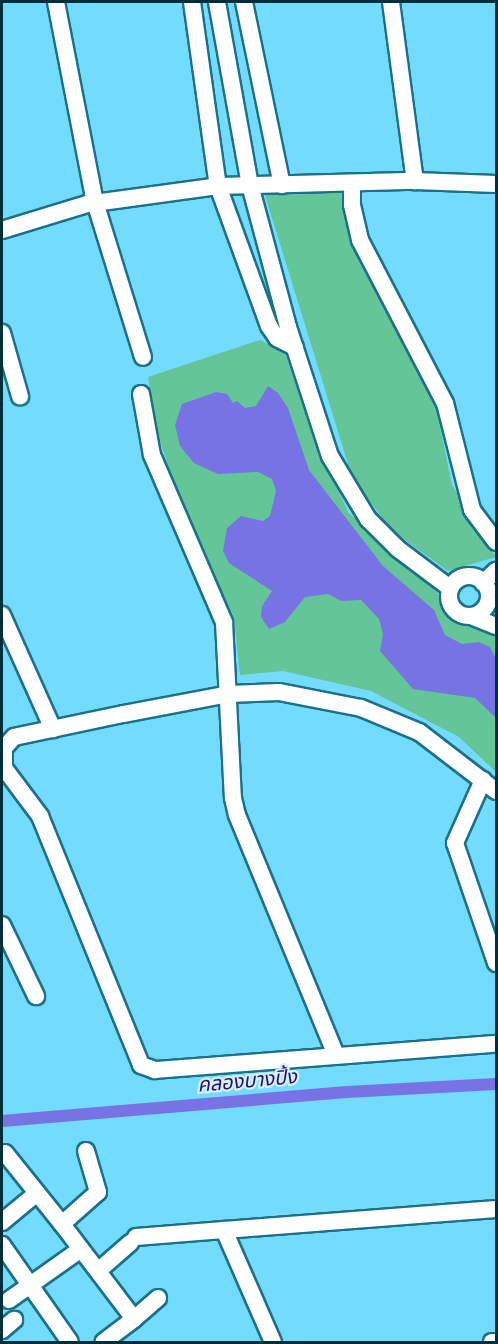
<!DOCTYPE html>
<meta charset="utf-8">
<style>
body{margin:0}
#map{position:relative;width:498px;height:1344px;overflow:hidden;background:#73dbfd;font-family:Arial,"Noto Sans Thai",sans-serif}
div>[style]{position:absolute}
.green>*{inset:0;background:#64c599}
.water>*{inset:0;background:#7773e4}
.canal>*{height:12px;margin:-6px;padding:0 6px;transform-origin:6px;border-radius:6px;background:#7773e4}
.roads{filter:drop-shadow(2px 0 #1b7189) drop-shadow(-2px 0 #1b7189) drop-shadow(0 2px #1b7189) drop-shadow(0 -2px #1b7189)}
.minor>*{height:16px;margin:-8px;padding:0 8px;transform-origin:8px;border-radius:8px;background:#fff}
.minor>.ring{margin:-8px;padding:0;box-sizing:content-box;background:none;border:16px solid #fff;border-radius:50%}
span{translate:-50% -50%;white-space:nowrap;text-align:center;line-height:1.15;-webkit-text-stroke:4.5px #d5f1fb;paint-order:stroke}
.water-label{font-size:20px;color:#260b73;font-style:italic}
.frame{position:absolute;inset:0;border:3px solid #002f3c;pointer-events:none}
</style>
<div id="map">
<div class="green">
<div style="clip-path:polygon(342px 189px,359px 262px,434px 397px,452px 485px,496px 557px,448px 571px,391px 530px,352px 477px,264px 192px)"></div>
<div style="clip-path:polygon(260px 340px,284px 351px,309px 423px,348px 512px,436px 591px,455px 622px,487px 628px,496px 635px,496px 772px,459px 737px,371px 691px,283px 671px,240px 675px,234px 617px,182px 508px,156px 429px,148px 377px)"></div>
</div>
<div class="water">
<div style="clip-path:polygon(268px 386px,278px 393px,288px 408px,309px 470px,383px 566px,434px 610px,445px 635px,462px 644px,479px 642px,490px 647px,496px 659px,496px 718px,475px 698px,413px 689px,380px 651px,383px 634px,379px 619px,361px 600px,341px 601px,328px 594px,305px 597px,285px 622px,269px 629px,261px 617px,262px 606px,272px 591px,229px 563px,223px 551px,227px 528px,241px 516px,263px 521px,270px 516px,276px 491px,272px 479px,258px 472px,218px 474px,194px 463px,180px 446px,175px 425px,182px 404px,216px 392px,227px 394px,233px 403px,237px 401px,245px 408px,256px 406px)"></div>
</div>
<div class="canal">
<div style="left:2px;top:1121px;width:346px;rotate:-4.8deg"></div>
<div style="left:347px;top:1092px;width:149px;rotate:-3.1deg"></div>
</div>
<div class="roads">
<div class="minor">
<div style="left:56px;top:2px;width:204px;rotate:79deg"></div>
<div style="left:95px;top:202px;width:162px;rotate:72.8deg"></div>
<div style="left:192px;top:2px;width:186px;rotate:82deg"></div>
<div style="left:218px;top:186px;width:149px;rotate:70deg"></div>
<div style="left:269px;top:326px;width:14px;rotate:56deg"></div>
<div style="left:277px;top:338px;width:20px;rotate:27deg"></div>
<div style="left:217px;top:2px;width:186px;rotate:79.8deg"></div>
<div style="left:250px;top:185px;width:147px;rotate:75deg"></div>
<div style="left:288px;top:327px;width:136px;rotate:72deg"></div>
<div style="left:330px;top:456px;width:74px;rotate:58.9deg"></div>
<div style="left:368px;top:519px;width:42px;rotate:45deg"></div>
<div style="left:398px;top:549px;width:65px;rotate:36.9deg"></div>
<div style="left:244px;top:2px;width:187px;rotate:78.3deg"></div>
<div style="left:391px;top:2px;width:181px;rotate:82.4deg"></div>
<div style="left:352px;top:183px;width:22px;rotate:90deg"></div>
<div style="left:352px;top:205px;width:36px;rotate:77deg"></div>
<div style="left:360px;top:240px;width:184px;rotate:62.5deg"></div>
<div style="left:445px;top:403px;width:110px;rotate:75.8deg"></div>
<div style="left:472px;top:510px;width:40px;rotate:53deg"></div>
<div style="left:2px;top:230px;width:89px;rotate:-17deg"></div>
<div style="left:87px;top:204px;width:132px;rotate:-7.8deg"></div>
<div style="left:218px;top:186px;width:197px;rotate:-1.5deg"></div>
<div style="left:415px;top:181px;width:81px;rotate:2.1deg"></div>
<div style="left:2px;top:333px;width:66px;rotate:74.1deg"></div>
<div style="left:141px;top:394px;width:62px;rotate:79.8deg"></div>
<div style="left:152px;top:455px;width:182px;rotate:66.7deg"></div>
<div style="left:224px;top:622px;width:176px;rotate:87.1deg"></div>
<div style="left:233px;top:798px;width:17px;rotate:77deg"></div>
<div style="left:237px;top:815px;width:260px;rotate:67.6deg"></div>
<div class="ring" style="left:449px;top:576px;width:24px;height:24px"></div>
<div style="left:483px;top:583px;width:18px;rotate:-43deg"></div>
<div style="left:2px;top:615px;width:125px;rotate:65.9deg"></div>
<div style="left:471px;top:616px;width:27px;rotate:22deg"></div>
<div style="left:483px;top:780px;width:69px;rotate:114deg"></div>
<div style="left:455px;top:843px;width:127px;rotate:71.1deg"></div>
<div style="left:496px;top:791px;width:97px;rotate:-142.5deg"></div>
<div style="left:419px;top:732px;width:63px;rotate:-157.5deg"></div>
<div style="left:361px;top:708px;width:84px;rotate:-169deg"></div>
<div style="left:279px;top:692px;width:50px;rotate:177.7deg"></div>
<div style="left:229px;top:694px;width:108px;rotate:169.3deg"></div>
<div style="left:123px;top:714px;width:111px;rotate:168.1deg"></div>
<div style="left:14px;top:737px;width:15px;rotate:132deg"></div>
<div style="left:4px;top:748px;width:20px;rotate:90deg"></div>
<div style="left:4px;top:768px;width:60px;rotate:53.1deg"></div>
<div style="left:40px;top:816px;width:269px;rotate:67.9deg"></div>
<div style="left:141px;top:1065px;width:15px;rotate:20deg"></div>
<div style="left:155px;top:1070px;width:342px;rotate:-4.4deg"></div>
<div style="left:2px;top:925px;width:79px;rotate:64.4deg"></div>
<div style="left:86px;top:1151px;width:43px;rotate:73.7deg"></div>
<div style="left:98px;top:1192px;width:48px;rotate:138.4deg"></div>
<div style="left:62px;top:1224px;width:119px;rotate:52.8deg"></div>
<div style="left:134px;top:1319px;width:38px;rotate:143deg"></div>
<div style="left:5px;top:1153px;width:91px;rotate:51.2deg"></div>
<div style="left:2px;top:1222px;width:45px;rotate:-39.6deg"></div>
<div style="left:224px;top:1230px;width:273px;rotate:-4.4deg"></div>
<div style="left:136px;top:1237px;width:88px;rotate:-4.5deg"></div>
<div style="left:224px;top:1230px;width:122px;rotate:66.4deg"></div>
<div style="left:2px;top:1245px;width:118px;rotate:55deg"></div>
<div style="left:98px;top:1271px;width:43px;rotate:-41.2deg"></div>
<div style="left:9px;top:1300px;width:88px;rotate:-35.3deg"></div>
<div style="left:134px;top:1319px;width:32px;rotate:-41deg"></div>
<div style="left:2px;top:1330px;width:16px;rotate:-40deg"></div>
<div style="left:492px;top:1342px;width:4px"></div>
</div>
</div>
<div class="water-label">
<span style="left:247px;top:1081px;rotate:-5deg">คลองบางปิ้ง</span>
</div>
<div class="frame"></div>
</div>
